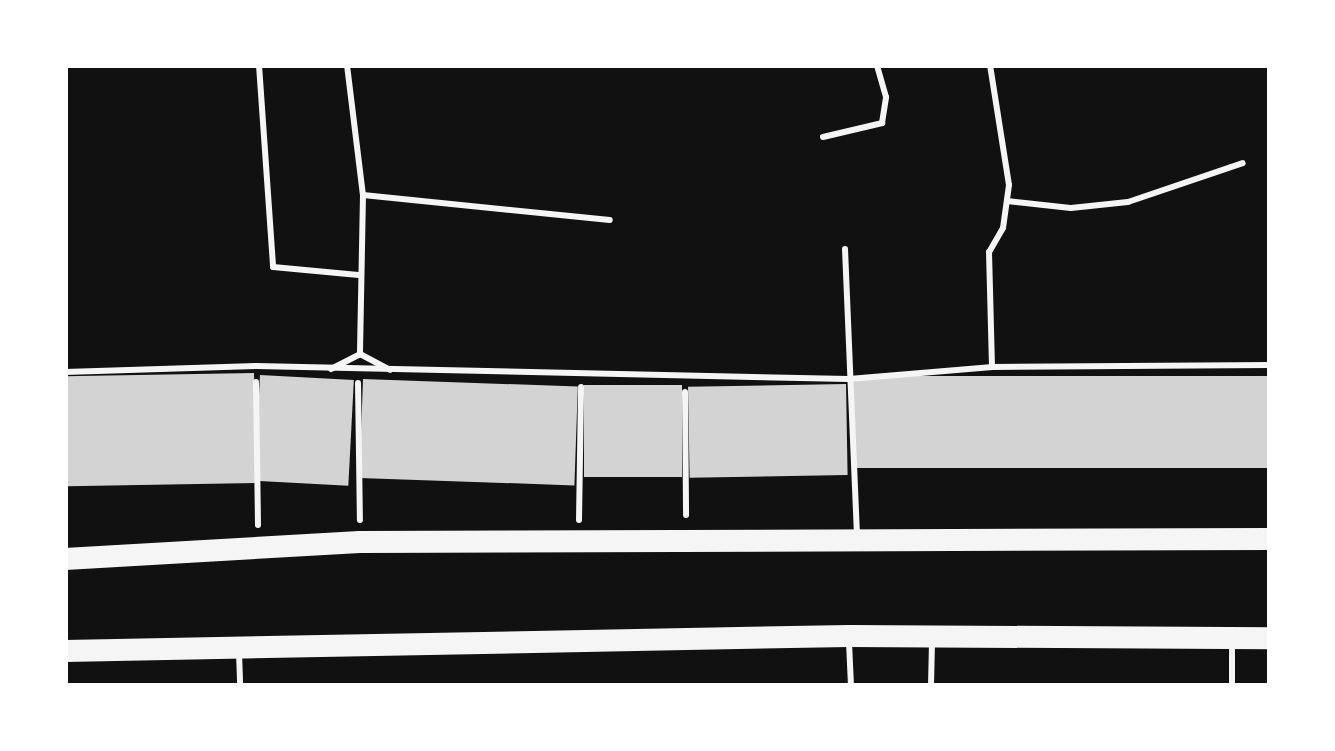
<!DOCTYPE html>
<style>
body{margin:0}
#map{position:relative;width:1335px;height:751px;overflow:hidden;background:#111;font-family:Arial,sans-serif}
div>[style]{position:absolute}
.building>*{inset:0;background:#d3d3d3;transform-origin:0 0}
.path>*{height:6px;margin:-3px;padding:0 3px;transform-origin:3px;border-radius:3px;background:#f5f5f5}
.service>*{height:6px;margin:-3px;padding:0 3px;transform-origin:3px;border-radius:3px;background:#f5f5f5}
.primary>*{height:22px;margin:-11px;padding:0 11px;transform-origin:11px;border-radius:11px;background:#f5f5f5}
span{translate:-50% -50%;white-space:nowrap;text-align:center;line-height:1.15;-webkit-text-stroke:8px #fff;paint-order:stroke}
.frame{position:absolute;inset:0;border:68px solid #fff;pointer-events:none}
</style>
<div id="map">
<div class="building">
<div style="left:254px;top:373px;width:110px;height:189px;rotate:89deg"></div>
<div style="left:260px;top:375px;width:94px;height:106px;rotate:3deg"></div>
<div style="left:1270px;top:376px;width:92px;height:418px;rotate:90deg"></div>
<div style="left:363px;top:379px;width:215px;height:99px;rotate:2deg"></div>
<div style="left:846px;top:384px;width:91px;height:158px;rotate:89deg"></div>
<div style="left:584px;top:385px;width:98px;height:92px"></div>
</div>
<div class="path">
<div style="left:256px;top:382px;width:143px;rotate:89.2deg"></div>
<div style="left:358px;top:383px;width:137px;rotate:89.2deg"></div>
<div style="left:685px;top:392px;width:123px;rotate:89.5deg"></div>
<div style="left:579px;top:520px;width:133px;rotate:-89.1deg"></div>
</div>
<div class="service">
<div style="left:259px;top:65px;width:202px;rotate:86deg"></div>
<div style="left:273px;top:267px;width:86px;rotate:5.3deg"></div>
<div style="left:347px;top:65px;width:131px;rotate:83deg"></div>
<div style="left:363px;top:195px;width:159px;rotate:91.1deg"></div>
<div style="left:990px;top:65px;width:121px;rotate:81deg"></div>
<div style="left:1009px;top:185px;width:43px;rotate:97.9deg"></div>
<div style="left:1003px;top:228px;width:28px;rotate:120deg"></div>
<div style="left:989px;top:252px;width:115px;rotate:88.5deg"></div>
<div style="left:823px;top:137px;width:61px;rotate:-13.3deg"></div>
<div style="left:882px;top:123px;width:26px;rotate:-81deg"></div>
<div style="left:886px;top:97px;width:33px;rotate:-106deg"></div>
<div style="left:363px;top:195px;width:248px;rotate:5.8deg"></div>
<div style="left:1007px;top:201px;width:64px;rotate:6.2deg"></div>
<div style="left:1071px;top:208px;width:57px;rotate:-6deg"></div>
<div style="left:1128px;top:202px;width:121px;rotate:-18.7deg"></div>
<div style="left:845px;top:249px;width:284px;rotate:87.6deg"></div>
<div style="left:331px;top:369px;width:33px;rotate:-27deg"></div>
<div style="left:360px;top:354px;width:34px;rotate:28deg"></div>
<div style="left:65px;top:372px;width:191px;rotate:-1.8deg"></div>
<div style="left:256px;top:366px;width:593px;rotate:1.26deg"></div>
<div style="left:849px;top:379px;width:144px;rotate:-4.8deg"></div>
<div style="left:992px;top:367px;width:278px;rotate:-0.4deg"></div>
<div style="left:849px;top:642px;width:44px;rotate:87.4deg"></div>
<div style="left:1232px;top:644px;width:42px;rotate:90deg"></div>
<div style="left:239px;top:652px;width:34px;rotate:88deg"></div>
<div style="left:931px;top:686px;width:44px;rotate:-88.7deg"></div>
</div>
<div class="primary">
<div style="left:65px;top:559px;width:295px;rotate:-3.3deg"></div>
<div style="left:360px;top:542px;width:910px;rotate:-0.19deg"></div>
<div style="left:65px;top:651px;width:784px;rotate:-1.1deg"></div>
<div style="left:849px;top:636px;width:421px;rotate:0.3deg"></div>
</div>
<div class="frame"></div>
</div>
